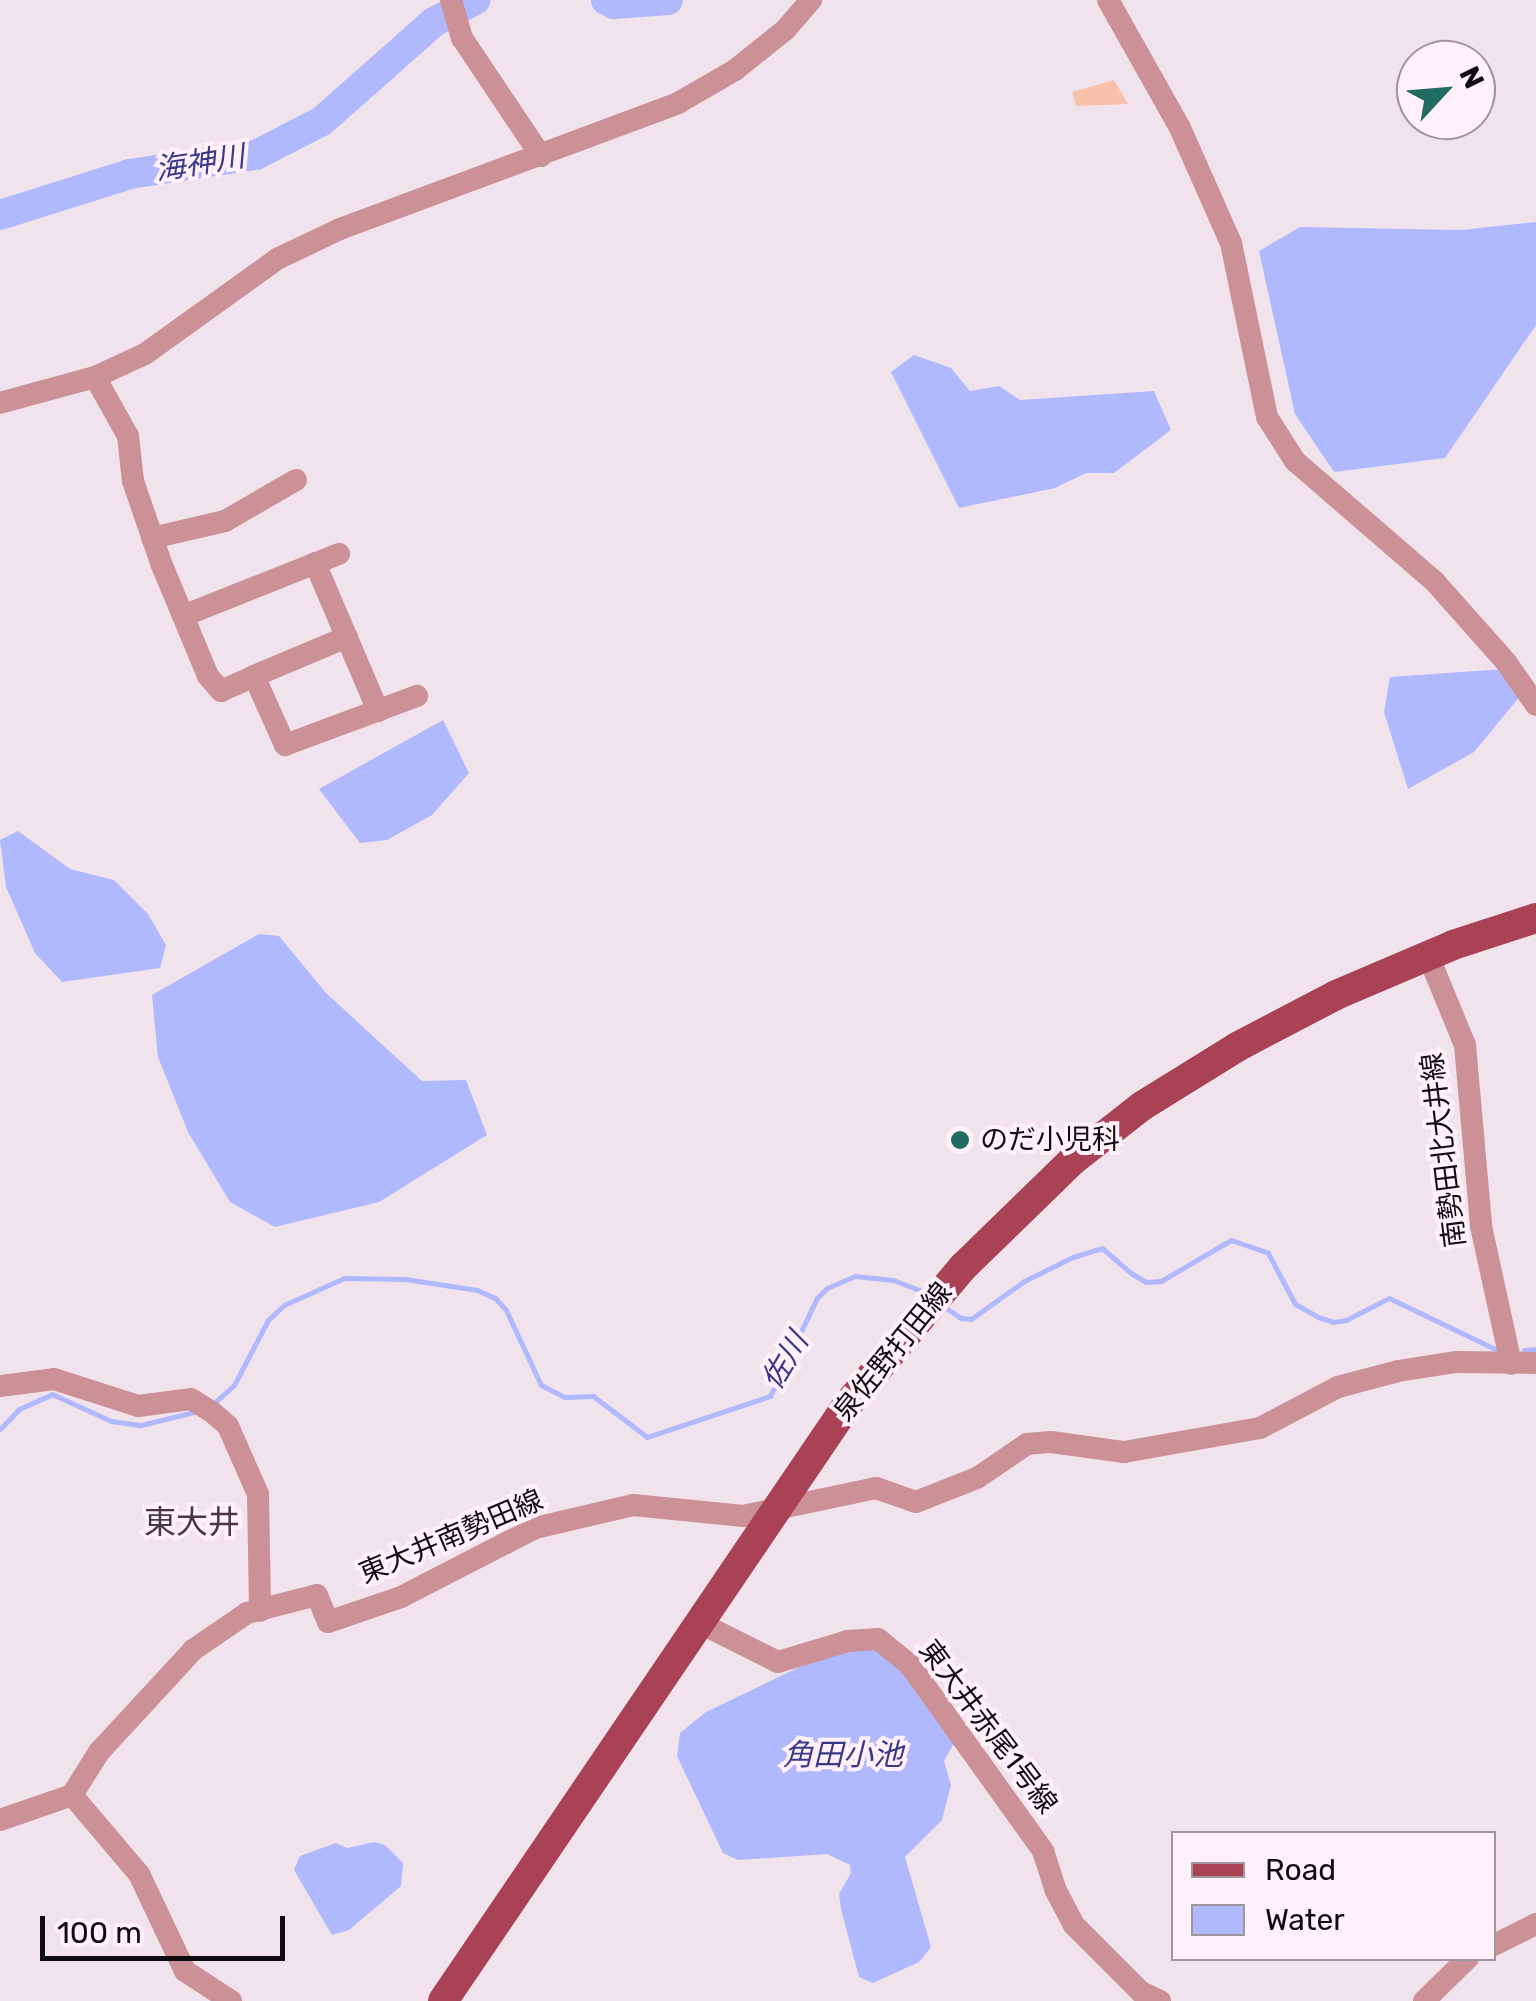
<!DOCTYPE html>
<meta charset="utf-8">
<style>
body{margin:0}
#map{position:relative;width:1536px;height:2001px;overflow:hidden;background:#f1e3eb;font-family:Rubik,"Noto Sans JP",sans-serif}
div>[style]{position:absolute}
.green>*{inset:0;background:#f8c1aa}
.water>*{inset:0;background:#b0b8fe}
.stream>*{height:5px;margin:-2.5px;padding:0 2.5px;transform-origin:2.5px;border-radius:2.5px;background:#b0b8fe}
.river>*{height:30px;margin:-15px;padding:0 15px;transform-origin:15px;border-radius:15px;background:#b0b8fe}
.minor>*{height:22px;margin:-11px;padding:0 11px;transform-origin:11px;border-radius:11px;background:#cb9196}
.major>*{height:30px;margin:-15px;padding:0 15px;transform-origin:15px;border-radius:15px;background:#a84254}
.dots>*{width:28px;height:28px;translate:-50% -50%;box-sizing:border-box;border:5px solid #fff0f9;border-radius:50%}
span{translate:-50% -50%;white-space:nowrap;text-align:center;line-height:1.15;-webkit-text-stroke:8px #fff0f9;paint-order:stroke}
.poi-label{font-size:28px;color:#110c0f}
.left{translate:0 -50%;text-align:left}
.street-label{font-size:28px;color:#110c0f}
.water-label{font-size:30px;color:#393988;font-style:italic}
.quarter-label{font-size:32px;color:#463a41}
.legend{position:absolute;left:1171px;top:1831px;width:325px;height:130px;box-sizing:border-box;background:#fff0f9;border:2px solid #a0959b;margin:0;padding:12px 18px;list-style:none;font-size:30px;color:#110c0f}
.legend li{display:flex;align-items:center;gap:20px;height:50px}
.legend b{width:50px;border:2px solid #a0959b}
.north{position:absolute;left:1396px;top:40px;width:100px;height:100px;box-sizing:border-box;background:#fff0f9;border:2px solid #a0959b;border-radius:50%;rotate:64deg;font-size:28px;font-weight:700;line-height:40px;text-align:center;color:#110c0f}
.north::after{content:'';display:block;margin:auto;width:35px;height:45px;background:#226b63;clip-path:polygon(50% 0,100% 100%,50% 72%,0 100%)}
.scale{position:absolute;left:40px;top:1916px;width:245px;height:45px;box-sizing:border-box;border:5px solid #110c0f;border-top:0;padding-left:12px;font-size:30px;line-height:35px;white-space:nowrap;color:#110c0f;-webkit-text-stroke:8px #fff0f9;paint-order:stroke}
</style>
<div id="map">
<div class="green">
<div style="clip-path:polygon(1114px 80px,1128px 104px,1076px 106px,1072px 92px)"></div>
</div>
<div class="water">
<div style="clip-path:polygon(1536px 222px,1536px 325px,1445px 458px,1334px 472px,1295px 414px,1259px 251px,1300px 227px,1461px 230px)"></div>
<div style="clip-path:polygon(914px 355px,951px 368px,970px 391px,999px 386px,1020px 400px,1154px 391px,1171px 430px,1114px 473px,1086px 473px,1055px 488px,959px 508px,891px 372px)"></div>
<div style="clip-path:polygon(1505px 669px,1521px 695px,1474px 752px,1408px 789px,1384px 712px,1390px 677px)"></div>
<div style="clip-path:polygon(443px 720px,469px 773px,432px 815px,387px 840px,360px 843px,319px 789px)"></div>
<div style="clip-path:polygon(18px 831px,70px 869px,114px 880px,148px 914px,166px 945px,160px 968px,62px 982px,35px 953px,6px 887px,0 840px)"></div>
<div style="clip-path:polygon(259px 934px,279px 936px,326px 993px,422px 1081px,466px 1080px,487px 1135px,379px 1202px,275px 1227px,230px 1202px,188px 1132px,158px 1057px,152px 995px)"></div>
<div style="clip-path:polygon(864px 1646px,881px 1651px,911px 1677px,954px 1743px,944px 1761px,951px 1785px,942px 1820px,905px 1857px,931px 1947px,919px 1962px,873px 1983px,859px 1977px,841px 1909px,839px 1894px,851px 1873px,850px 1865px,827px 1854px,738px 1860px,723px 1853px,677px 1756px,680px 1733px,706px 1712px,833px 1651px)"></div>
<div style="clip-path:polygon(375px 1842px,385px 1845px,403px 1863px,401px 1886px,349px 1930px,332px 1935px,294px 1870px,300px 1856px,336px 1843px,347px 1848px)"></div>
</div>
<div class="stream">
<div style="left:943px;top:1306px;width:22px;rotate:34deg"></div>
<div style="left:961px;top:1318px;width:10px;rotate:6deg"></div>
<div style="left:971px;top:1319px;width:65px;rotate:-35.6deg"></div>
<div style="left:1024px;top:1281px;width:55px;rotate:-26.1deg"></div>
<div style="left:1073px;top:1257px;width:30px;rotate:-17deg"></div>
<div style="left:1102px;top:1248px;width:38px;rotate:41deg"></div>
<div style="left:1131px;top:1273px;width:17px;rotate:31deg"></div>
<div style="left:1146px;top:1282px;width:15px;rotate:-4deg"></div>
<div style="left:1161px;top:1281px;width:81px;rotate:-30.4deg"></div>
<div style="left:1231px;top:1240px;width:39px;rotate:19deg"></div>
<div style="left:1268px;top:1253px;width:58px;rotate:62.1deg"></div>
<div style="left:1295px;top:1304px;width:26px;rotate:29deg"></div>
<div style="left:1318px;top:1317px;width:16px;rotate:18deg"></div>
<div style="left:1333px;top:1322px;width:13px;rotate:-9deg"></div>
<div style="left:1346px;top:1320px;width:48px;rotate:-27.1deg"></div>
<div style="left:1389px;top:1298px;width:120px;rotate:25.7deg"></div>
<div style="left:1524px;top:1350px;width:12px;rotate:-5deg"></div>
<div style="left:213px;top:1404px;width:28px;rotate:-42deg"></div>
<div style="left:234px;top:1385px;width:73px;rotate:-62.4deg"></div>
<div style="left:268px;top:1320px;width:22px;rotate:-43deg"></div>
<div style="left:284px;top:1305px;width:66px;rotate:-24.2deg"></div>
<div style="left:344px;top:1278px;width:61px;rotate:0.9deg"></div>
<div style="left:405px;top:1279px;width:73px;rotate:8.7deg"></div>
<div style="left:477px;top:1290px;width:20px;rotate:24deg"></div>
<div style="left:495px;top:1298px;width:16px;rotate:47deg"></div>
<div style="left:506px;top:1310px;width:83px;rotate:65deg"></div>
<div style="left:541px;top:1385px;width:27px;rotate:27deg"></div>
<div style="left:565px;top:1397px;width:28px;rotate:-2deg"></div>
<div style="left:593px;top:1396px;width:68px;rotate:37.2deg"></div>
<div style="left:647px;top:1437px;width:130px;rotate:-18.4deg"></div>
<div style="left:770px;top:1396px;width:109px;rotate:-64.4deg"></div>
<div style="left:817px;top:1298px;width:14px;rotate:-45deg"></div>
<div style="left:827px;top:1288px;width:30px;rotate:-23deg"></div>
<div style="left:855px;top:1276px;width:38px;rotate:6deg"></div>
<div style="left:893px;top:1280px;width:36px;rotate:21deg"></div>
<div style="left:0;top:1429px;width:28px;rotate:-46deg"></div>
<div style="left:19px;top:1409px;width:36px;rotate:-24deg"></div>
<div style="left:52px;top:1394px;width:65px;rotate:24.6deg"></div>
<div style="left:111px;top:1421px;width:30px;rotate:8deg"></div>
<div style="left:141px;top:1425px;width:55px;rotate:-13.8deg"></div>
</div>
<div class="river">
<div style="left:606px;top:0;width:9px;rotate:27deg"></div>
<div style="left:614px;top:4px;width:54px;rotate:-4.2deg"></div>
<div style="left:0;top:215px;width:136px;rotate:-17.5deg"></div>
<div style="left:130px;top:174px;width:127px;rotate:-8.6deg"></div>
<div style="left:256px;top:155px;width:74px;rotate:-27.3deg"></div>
<div style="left:322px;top:121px;width:149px;rotate:-41.5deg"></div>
<div style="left:434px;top:22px;width:47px;rotate:-28.2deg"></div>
</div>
<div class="minor">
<div style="left:451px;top:0;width:40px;rotate:74deg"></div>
<div style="left:462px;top:38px;width:142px;rotate:56.2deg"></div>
<div style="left:1108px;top:0;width:147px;rotate:60.6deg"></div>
<div style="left:1180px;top:128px;width:126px;rotate:66.1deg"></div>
<div style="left:1231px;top:243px;width:178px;rotate:78.3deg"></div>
<div style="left:1267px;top:417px;width:52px;rotate:57.5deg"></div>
<div style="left:1295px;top:461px;width:185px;rotate:40.8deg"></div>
<div style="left:1435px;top:582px;width:107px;rotate:48.4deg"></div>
<div style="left:1506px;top:662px;width:52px;rotate:55.1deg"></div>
<div style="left:95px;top:377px;width:68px;rotate:60.8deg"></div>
<div style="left:128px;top:436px;width:45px;rotate:83.7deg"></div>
<div style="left:133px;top:481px;width:87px;rotate:71.1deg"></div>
<div style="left:161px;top:563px;width:122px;rotate:67.4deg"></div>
<div style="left:208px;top:676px;width:20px;rotate:49deg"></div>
<div style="left:221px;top:691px;width:36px;rotate:-24deg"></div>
<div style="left:254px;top:676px;width:76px;rotate:65.8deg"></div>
<div style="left:285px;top:745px;width:141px;rotate:-20.4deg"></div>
<div style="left:0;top:403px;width:98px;rotate:-15.3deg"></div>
<div style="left:95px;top:377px;width:55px;rotate:-24.7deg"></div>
<div style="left:145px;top:354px;width:163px;rotate:-35.7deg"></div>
<div style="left:277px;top:259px;width:70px;rotate:-25.5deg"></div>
<div style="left:340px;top:229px;width:361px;rotate:-20.4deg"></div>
<div style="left:678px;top:103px;width:66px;rotate:-30.1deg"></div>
<div style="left:735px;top:70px;width:64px;rotate:-38.7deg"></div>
<div style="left:785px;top:30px;width:40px;rotate:-49deg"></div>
<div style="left:152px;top:538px;width:75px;rotate:-13.1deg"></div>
<div style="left:225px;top:521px;width:82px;rotate:-30deg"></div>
<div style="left:315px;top:563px;width:161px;rotate:66.9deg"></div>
<div style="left:183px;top:616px;width:168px;rotate:-21.7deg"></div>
<div style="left:254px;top:676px;width:101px;rotate:-22.8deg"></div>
<div style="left:1428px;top:955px;width:97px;rotate:67.7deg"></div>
<div style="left:1465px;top:1045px;width:182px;rotate:84.9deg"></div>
<div style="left:1481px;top:1226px;width:141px;rotate:77.7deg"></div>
<div style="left:0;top:1386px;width:54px;rotate:-7.4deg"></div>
<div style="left:54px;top:1379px;width:88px;rotate:17.8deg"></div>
<div style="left:138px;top:1406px;width:53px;rotate:-7.5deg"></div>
<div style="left:191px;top:1399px;width:25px;rotate:32deg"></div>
<div style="left:212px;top:1412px;width:21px;rotate:41deg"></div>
<div style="left:228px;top:1426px;width:74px;rotate:66.2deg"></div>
<div style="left:258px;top:1494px;width:117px;rotate:89deg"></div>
<div style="left:698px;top:1622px;width:89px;rotate:26.6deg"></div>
<div style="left:778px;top:1662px;width:73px;rotate:-16.7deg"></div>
<div style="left:848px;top:1641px;width:30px;rotate:-4deg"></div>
<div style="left:878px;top:1639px;width:41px;rotate:39.1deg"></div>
<div style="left:910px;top:1665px;width:229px;rotate:54.4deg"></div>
<div style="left:1043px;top:1851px;width:40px;rotate:72deg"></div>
<div style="left:1055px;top:1889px;width:41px;rotate:62.2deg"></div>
<div style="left:1074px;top:1925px;width:95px;rotate:45deg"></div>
<div style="left:1141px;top:1992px;width:21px;rotate:25deg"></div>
<div style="left:72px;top:1795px;width:104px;rotate:49.7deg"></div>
<div style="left:139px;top:1874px;width:107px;rotate:64.6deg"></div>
<div style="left:185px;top:1971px;width:55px;rotate:33.1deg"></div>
<div style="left:0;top:1820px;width:76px;rotate:-19.1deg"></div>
<div style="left:72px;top:1795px;width:51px;rotate:-57.9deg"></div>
<div style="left:99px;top:1752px;width:139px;rotate:-47.3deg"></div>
<div style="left:193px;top:1650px;width:65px;rotate:-34.4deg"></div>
<div style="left:247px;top:1613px;width:72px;rotate:-14.4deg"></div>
<div style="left:317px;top:1595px;width:29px;rotate:68deg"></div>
<div style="left:328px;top:1622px;width:77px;rotate:-18.9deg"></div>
<div style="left:401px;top:1597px;width:151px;rotate:-27.2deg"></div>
<div style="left:535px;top:1528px;width:101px;rotate:-13.2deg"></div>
<div style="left:633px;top:1505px;width:111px;rotate:5.7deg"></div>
<div style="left:743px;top:1516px;width:136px;rotate:-11.9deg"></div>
<div style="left:876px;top:1488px;width:42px;rotate:19.3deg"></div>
<div style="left:916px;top:1502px;width:66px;rotate:-21.5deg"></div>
<div style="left:977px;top:1478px;width:60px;rotate:-34.2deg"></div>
<div style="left:1027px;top:1444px;width:24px;rotate:-5deg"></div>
<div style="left:1051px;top:1442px;width:74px;rotate:7.8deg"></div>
<div style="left:1124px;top:1452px;width:138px;rotate:-10deg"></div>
<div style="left:1260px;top:1428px;width:88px;rotate:-27.7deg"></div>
<div style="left:1338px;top:1387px;width:62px;rotate:-14.9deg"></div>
<div style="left:1398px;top:1371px;width:59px;rotate:-8.8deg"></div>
<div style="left:1456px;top:1362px;width:80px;rotate:0.7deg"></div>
<div style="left:1494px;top:1945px;width:47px;rotate:-26.6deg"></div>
<div style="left:1424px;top:2001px;width:62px;rotate:-44.3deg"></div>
</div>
<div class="major">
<div style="left:443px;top:2001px;width:721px;rotate:-55.85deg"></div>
<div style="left:848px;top:1404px;width:179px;rotate:-50deg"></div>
<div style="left:963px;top:1267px;width:152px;rotate:-44.2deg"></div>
<div style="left:1072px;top:1161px;width:89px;rotate:-38.2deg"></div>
<div style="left:1142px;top:1106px;width:112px;rotate:-31.8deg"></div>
<div style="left:1237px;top:1047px;width:112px;rotate:-27.7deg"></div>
<div style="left:1336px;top:995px;width:127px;rotate:-23.1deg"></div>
<div style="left:1453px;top:945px;width:87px;rotate:-18deg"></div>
</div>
<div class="dots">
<div style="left:960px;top:1140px;background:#226b63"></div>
</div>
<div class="poi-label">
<span class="left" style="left:980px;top:1140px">のだ小児科</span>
</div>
<div class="street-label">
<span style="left:1444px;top:1150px;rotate:-97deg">南勢田北大井線</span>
<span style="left:893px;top:1352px;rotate:-51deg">泉佐野打田線</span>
<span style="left:451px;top:1537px;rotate:-23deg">東大井南勢田線</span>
<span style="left:988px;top:1727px;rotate:53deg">東大井赤尾1号線</span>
</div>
<div class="water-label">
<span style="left:200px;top:163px;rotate:-9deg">海神川</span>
<span style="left:785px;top:1361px;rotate:-59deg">佐川</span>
<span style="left:843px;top:1755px">角田小池</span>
</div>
<div class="quarter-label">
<span style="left:192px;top:1522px">東大井</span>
</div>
<ul class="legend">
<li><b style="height:12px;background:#a84254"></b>Road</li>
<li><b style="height:28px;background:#b0b8fe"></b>Water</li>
</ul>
<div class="north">N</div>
<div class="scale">100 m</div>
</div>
